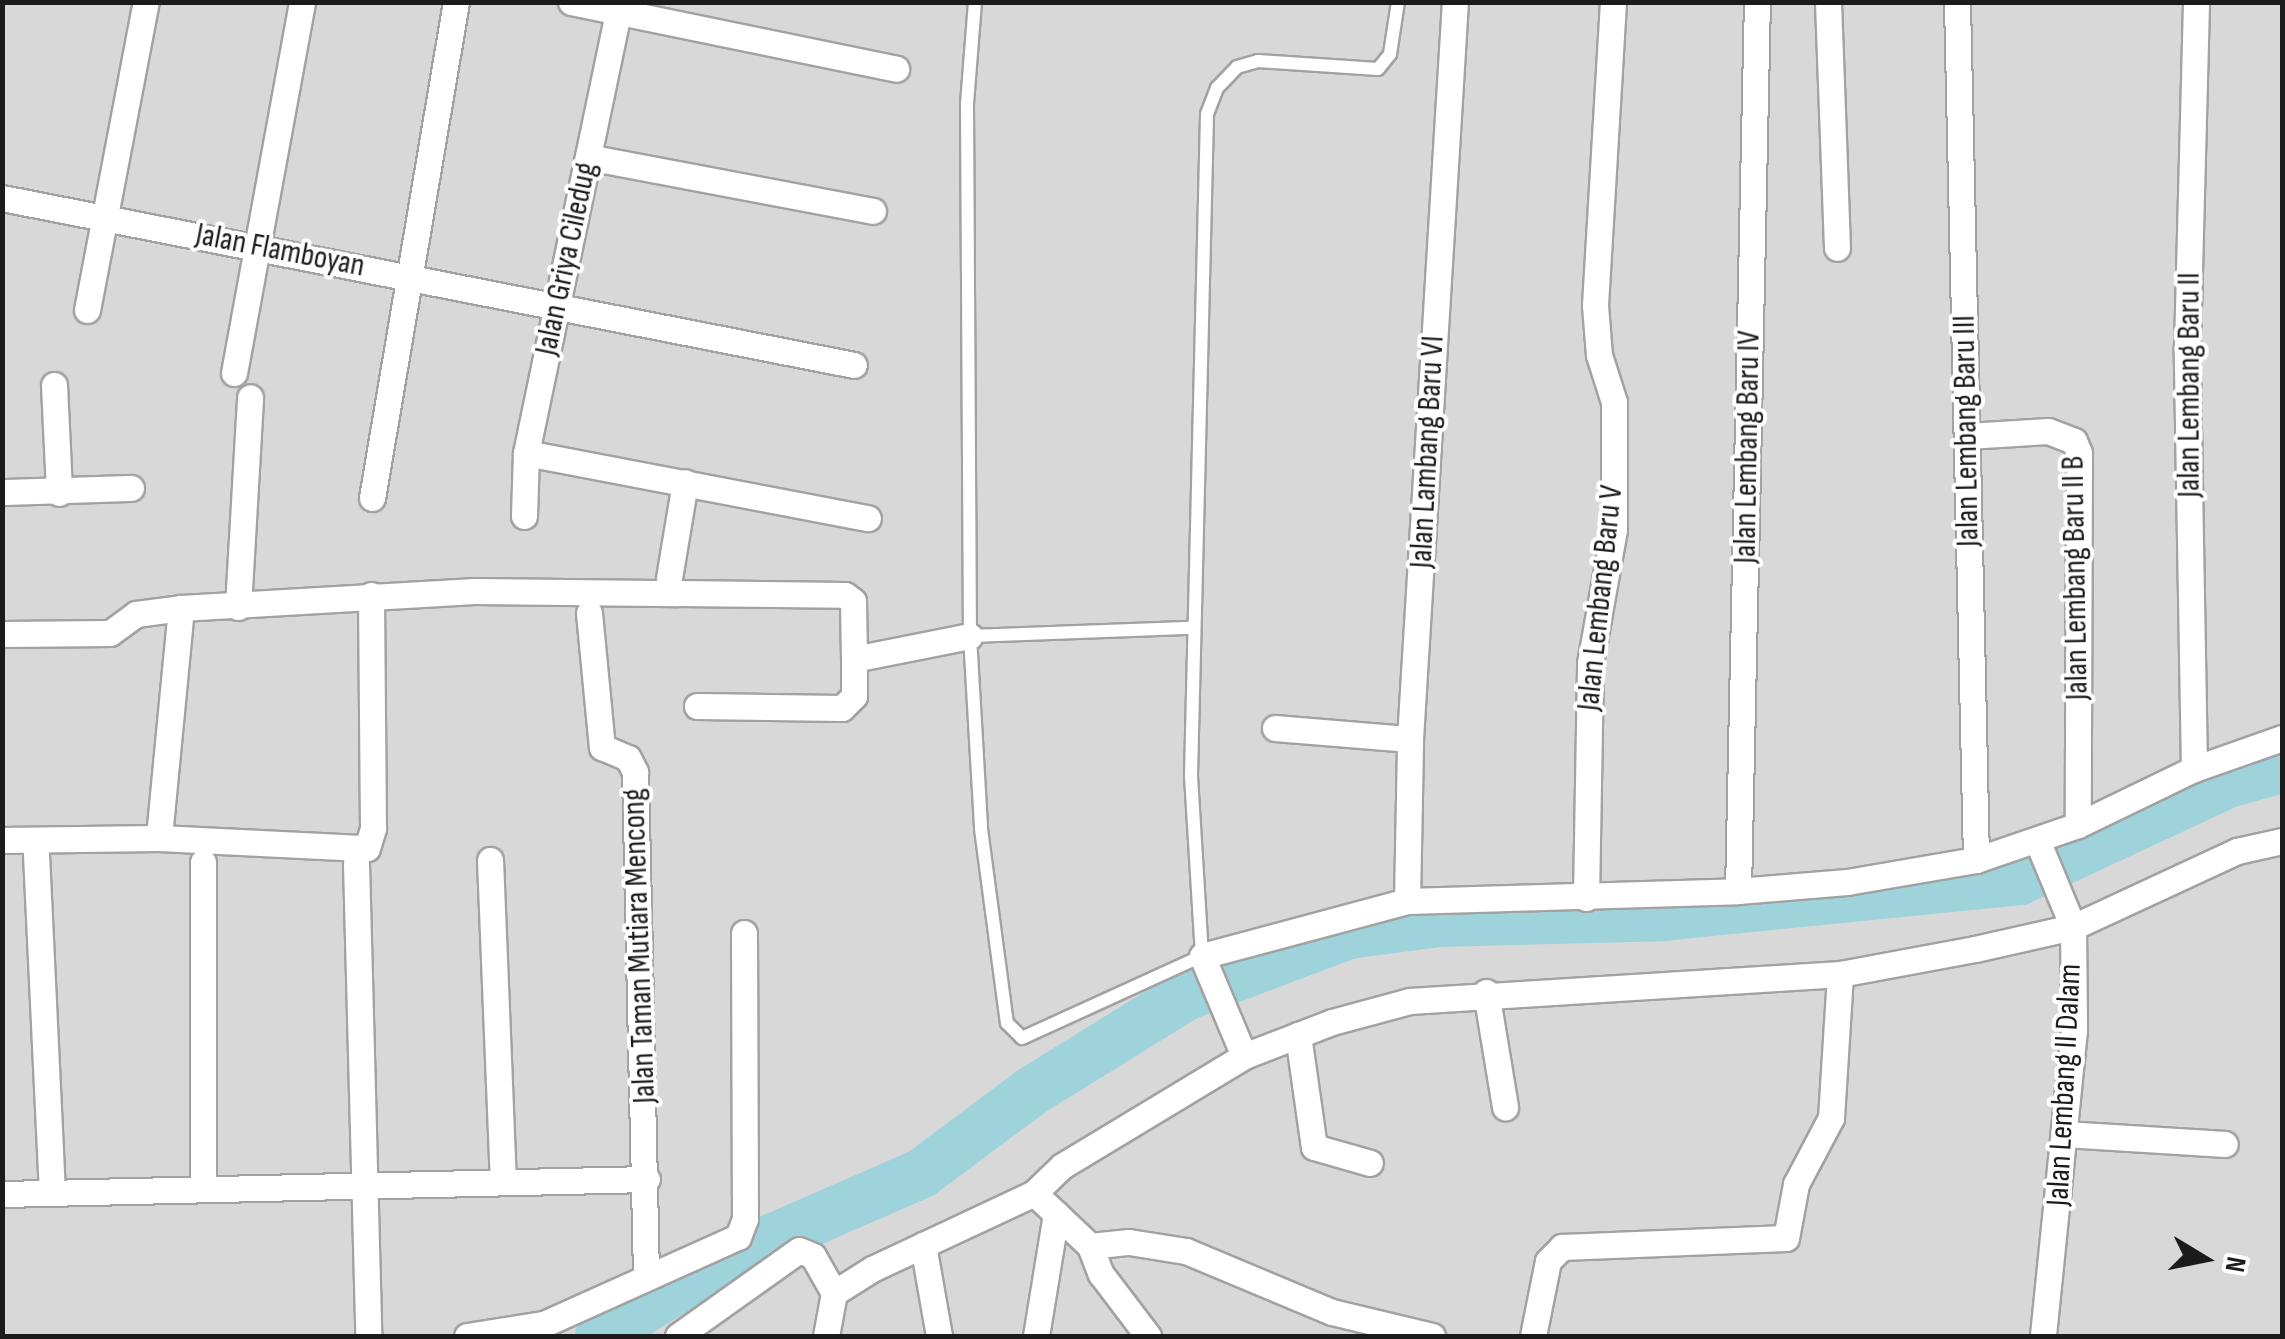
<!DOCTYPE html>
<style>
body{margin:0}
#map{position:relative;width:2285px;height:1339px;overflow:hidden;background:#ede8e0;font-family:"Sofia Sans Condensed",sans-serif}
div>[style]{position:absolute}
.residential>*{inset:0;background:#d9d8d8;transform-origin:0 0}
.river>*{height:50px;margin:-25px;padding:0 25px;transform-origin:25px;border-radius:25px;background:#9fd3dc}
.roads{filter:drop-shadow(2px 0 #a2a2a2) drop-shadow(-2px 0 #a2a2a2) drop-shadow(0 2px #a2a2a2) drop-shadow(0 -2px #a2a2a2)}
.service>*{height:12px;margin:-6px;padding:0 6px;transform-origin:6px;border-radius:6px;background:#fff}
.minor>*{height:25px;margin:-12.5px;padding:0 12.5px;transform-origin:12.5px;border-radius:12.5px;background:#fff}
span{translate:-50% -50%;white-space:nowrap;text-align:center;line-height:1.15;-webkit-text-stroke:8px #fff;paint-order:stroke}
.street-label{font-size:32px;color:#1b1b1b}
.frame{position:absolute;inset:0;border:5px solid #1b1b1b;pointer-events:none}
.north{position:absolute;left:2155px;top:1209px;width:100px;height:100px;-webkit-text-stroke:8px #fff;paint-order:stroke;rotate:100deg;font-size:28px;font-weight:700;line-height:40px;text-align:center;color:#1b1b1b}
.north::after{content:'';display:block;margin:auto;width:35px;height:45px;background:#1b1b1b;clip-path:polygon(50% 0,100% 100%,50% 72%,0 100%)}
</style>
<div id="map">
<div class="residential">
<div style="left:3px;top:3px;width:2279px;height:1333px"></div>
</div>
<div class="river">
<div style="left:600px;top:1336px;width:142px;rotate:-31.8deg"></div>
<div style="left:721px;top:1261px;width:219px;rotate:-23.6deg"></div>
<div style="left:922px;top:1173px;width:137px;rotate:-36.7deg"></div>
<div style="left:1032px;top:1091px;width:180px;rotate:-31.8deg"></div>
<div style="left:1185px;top:996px;width:175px;rotate:-20.7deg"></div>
<div style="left:1349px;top:934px;width:91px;rotate:-7.6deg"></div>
<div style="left:1439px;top:922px;width:223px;rotate:-1.5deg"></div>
<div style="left:1662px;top:916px;width:360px;rotate:-5.7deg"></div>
<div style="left:2020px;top:880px;width:230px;rotate:-25deg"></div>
<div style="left:2228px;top:783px;width:56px;rotate:-15.5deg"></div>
</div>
<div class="roads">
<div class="service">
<div style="left:975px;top:2px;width:102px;rotate:94.5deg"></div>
<div style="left:967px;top:104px;width:532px;rotate:89.68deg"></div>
<div style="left:970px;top:636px;width:193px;rotate:86.7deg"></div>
<div style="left:981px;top:829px;width:196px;rotate:82.4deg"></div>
<div style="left:1007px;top:1023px;width:21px;rotate:45deg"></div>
<div style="left:1022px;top:1038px;width:198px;rotate:-24.5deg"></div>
<div style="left:1202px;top:956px;width:181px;rotate:-93.5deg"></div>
<div style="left:1191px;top:775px;width:661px;rotate:-88.61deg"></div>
<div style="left:1207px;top:114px;width:28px;rotate:-69deg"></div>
<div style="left:1217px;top:88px;width:29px;rotate:-46deg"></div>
<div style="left:1237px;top:67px;width:22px;rotate:-16deg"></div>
<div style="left:1258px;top:61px;width:120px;rotate:3.8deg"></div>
<div style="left:1378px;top:69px;width:19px;rotate:-51deg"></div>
<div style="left:1390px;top:54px;width:53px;rotate:-81.3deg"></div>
<div style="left:970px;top:636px;width:223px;rotate:-2.1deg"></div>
</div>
<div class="minor">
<div style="left:571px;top:2px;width:332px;rotate:11.6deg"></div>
<div style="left:1828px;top:2px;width:246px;rotate:87.9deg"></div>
<div style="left:1957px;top:2px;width:858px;rotate:88.73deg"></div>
<div style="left:588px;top:157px;width:290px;rotate:10.7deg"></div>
<div style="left:2px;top:198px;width:868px;rotate:11.09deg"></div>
<div style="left:87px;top:310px;width:314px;rotate:-79.2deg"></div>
<div style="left:234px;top:373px;width:377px;rotate:-79.6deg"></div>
<div style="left:54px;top:385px;width:108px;rotate:87.3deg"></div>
<div style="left:1967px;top:436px;width:81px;rotate:-3.5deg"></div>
<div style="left:2048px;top:431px;width:28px;rotate:21deg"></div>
<div style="left:2074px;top:441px;width:13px;rotate:67deg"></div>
<div style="left:2079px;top:453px;width:372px;rotate:90.2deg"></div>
<div style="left:526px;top:453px;width:348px;rotate:10.8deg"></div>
<div style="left:2px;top:492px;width:129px;rotate:-1.8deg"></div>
<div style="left:372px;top:498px;width:503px;rotate:-80.39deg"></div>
<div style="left:524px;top:516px;width:63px;rotate:-88.2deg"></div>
<div style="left:526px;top:453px;width:461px;rotate:-78.2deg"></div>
<div style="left:669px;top:578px;width:97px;rotate:-80.5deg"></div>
<div style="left:238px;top:607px;width:210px;rotate:-86.7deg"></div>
<div style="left:181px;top:608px;width:294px;rotate:-3.3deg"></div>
<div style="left:475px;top:591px;width:370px;rotate:0.6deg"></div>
<div style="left:845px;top:595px;width:10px;rotate:37deg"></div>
<div style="left:853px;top:601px;width:58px;rotate:89deg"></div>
<div style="left:854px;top:659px;width:118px;rotate:-11.2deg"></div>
<div style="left:589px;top:613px;width:135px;rotate:84.5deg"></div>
<div style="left:602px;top:747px;width:28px;rotate:23deg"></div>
<div style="left:628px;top:758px;width:16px;rotate:63deg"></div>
<div style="left:635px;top:772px;width:503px;rotate:88.75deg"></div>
<div style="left:2px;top:634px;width:108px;rotate:-0.5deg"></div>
<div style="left:110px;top:633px;width:32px;rotate:-36deg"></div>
<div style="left:136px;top:614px;width:45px;rotate:-7.6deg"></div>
<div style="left:181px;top:608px;width:231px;rotate:95.5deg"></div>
<div style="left:697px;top:706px;width:145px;rotate:0.8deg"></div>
<div style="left:842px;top:708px;width:17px;rotate:-45deg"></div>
<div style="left:854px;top:696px;width:37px;rotate:-90deg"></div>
<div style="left:1275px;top:728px;width:135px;rotate:4.7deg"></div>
<div style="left:2194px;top:769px;width:422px;rotate:-91deg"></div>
<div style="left:2187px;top:347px;width:345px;rotate:-88.5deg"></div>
<div style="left:2px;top:840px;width:157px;rotate:-0.7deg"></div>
<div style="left:159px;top:838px;width:208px;rotate:2.8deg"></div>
<div style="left:367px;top:848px;width:21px;rotate:-73deg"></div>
<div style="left:373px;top:828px;width:233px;rotate:-90.5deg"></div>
<div style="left:2037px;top:840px;width:94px;rotate:67.5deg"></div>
<div style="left:2073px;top:927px;width:103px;rotate:89.4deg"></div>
<div style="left:2074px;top:1030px;width:308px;rotate:95.8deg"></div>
<div style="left:36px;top:854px;width:338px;rotate:87.3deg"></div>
<div style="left:490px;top:860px;width:319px;rotate:87.7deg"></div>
<div style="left:356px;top:863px;width:473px;rotate:88.5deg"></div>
<div style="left:1738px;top:891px;width:889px;rotate:-88.78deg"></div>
<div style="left:1586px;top:898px;width:235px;rotate:-89deg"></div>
<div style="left:1590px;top:663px;width:135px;rotate:-79.8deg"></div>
<div style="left:1614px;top:530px;width:128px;rotate:-90deg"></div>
<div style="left:1614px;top:402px;width:49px;rotate:-107.7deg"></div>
<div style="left:1599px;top:355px;width:50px;rotate:-94.6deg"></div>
<div style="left:1595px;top:305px;width:304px;rotate:-86.6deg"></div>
<div style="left:1407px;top:901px;width:162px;rotate:-88.9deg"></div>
<div style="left:1410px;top:739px;width:738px;rotate:-86.51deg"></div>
<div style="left:1486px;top:992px;width:117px;rotate:80.6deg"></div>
<div style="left:1298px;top:1035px;width:113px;rotate:81.9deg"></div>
<div style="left:1314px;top:1147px;width:58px;rotate:15.9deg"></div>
<div style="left:1244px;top:1056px;width:108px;rotate:-112.8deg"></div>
<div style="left:1202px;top:956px;width:212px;rotate:-15deg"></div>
<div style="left:1407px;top:901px;width:331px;rotate:-1.7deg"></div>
<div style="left:1738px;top:891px;width:109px;rotate:-4.7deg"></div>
<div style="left:1847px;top:882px;width:131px;rotate:-9.7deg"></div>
<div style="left:1976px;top:860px;width:108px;rotate:-18.9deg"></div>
<div style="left:2078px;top:825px;width:129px;rotate:-25.8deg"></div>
<div style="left:2194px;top:769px;width:93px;rotate:-19.4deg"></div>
<div style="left:2065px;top:1134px;width:160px;rotate:3.6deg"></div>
<div style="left:203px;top:1185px;width:323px;rotate:-90deg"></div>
<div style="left:1034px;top:1193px;width:77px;rotate:43.4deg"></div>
<div style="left:1090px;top:1246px;width:30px;rotate:69deg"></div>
<div style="left:1101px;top:1274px;width:78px;rotate:52.8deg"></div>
<div style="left:2px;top:1194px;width:645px;rotate:-1.33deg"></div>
<div style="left:923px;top:1245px;width:92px;rotate:80deg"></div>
<div style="left:1090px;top:1246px;width:39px;rotate:-6deg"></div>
<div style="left:1129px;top:1242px;width:58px;rotate:9deg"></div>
<div style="left:1186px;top:1251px;width:158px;rotate:22.7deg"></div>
<div style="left:1332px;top:1312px;width:103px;rotate:13.5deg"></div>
<div style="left:467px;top:1336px;width:78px;rotate:-8.9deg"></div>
<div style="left:544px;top:1324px;width:213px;rotate:-24.2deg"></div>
<div style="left:738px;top:1237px;width:19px;rotate:-69deg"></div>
<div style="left:745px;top:1219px;width:286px;rotate:-90.2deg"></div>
<div style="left:678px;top:1336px;width:148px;rotate:-35.4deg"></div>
<div style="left:799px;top:1250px;width:15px;rotate:23deg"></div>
<div style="left:813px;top:1256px;width:43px;rotate:60.4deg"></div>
<div style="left:826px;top:1336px;width:44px;rotate:-79.5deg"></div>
<div style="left:834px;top:1293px;width:45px;rotate:-32.3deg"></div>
<div style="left:872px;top:1269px;width:179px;rotate:-25.1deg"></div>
<div style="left:1034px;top:1193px;width:39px;rotate:-44deg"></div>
<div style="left:1062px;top:1166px;width:213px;rotate:-31.1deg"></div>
<div style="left:1244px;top:1056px;width:94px;rotate:-21.1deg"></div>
<div style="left:1332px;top:1022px;width:81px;rotate:-15.1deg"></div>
<div style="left:1410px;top:1001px;width:431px;rotate:-3.6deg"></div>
<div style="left:1840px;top:974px;width:137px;rotate:-10.5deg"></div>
<div style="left:1975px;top:949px;width:100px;rotate:-12.7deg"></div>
<div style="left:2073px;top:927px;width:181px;rotate:-24.9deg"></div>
<div style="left:2237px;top:851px;width:46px;rotate:-12.5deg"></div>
<div style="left:1036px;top:1336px;width:124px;rotate:-80.7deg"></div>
<div style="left:1533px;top:1336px;width:76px;rotate:-78.7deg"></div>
<div style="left:1548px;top:1261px;width:20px;rotate:-45deg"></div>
<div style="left:1562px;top:1247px;width:224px;rotate:-2.3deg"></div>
<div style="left:1786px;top:1238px;width:55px;rotate:-79.5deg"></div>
<div style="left:1796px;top:1184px;width:75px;rotate:-62.1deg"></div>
<div style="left:1831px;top:1118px;width:144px;rotate:-86.4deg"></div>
</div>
</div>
<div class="street-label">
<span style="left:280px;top:251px;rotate:11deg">Jalan Flamboyan</span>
<span style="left:567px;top:259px;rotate:-78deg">Jalan Griya Ciledug</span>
<span style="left:2190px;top:385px;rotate:-90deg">Jalan Lembang Baru II</span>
<span style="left:1967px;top:431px;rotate:-91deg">Jalan Lembang Baru III</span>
<span style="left:1748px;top:447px;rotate:-89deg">Jalan Lembang Baru IV</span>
<span style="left:1428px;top:452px;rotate:-87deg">Jalan Lambang Baru VI</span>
<span style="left:2076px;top:578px;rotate:-91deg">Jalan Lembang Baru II B</span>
<span style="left:1601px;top:598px;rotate:-84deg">Jalan Lembang Baru V</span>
<span style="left:640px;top:946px;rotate:-92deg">Jalan Taman Mutiara Mencong</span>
<span style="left:2065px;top:1085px;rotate:-87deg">Jalan Lembang II Dalam</span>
</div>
<div class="frame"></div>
<div class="north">N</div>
</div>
